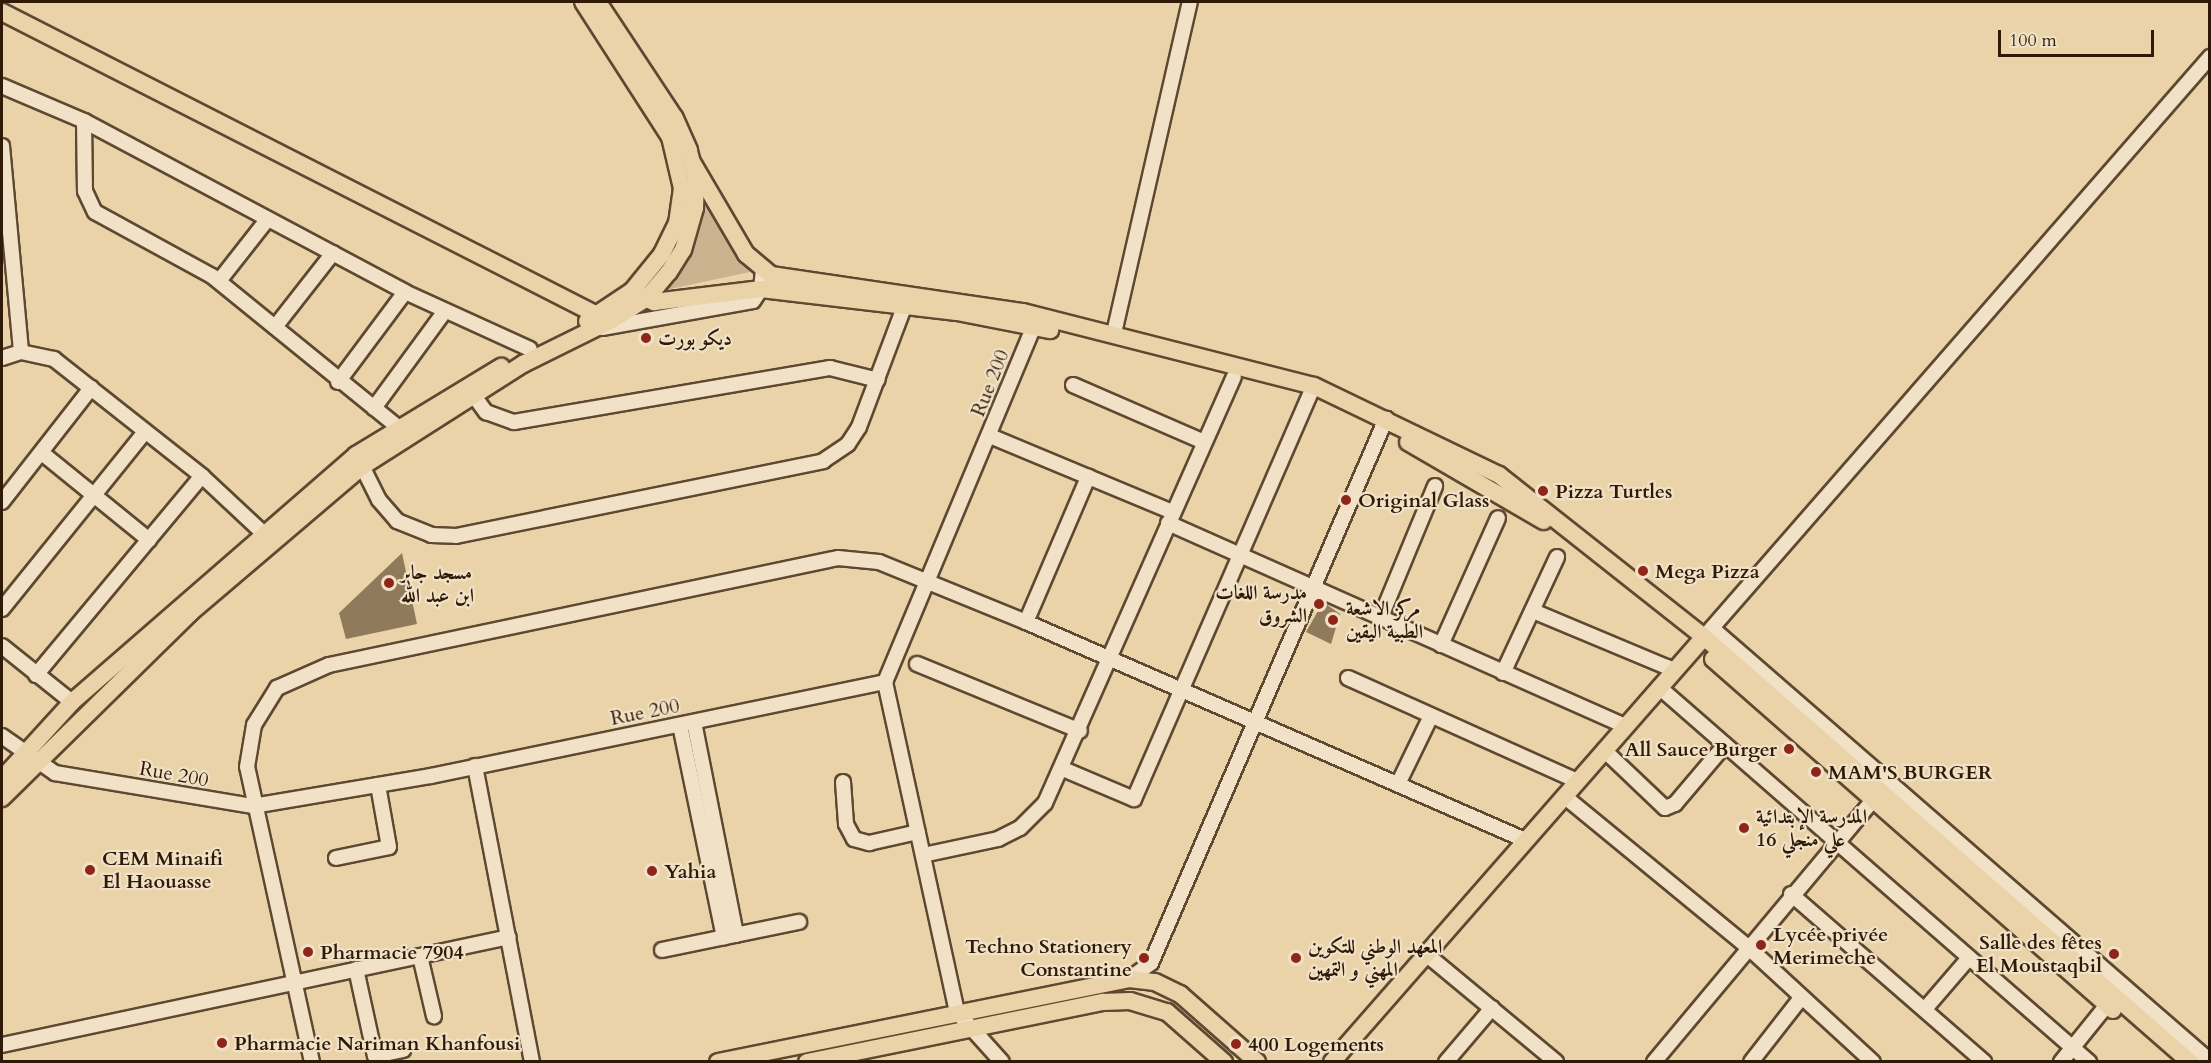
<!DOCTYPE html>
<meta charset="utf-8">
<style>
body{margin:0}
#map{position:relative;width:2211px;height:1063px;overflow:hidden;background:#ead2a9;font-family:Cardo,Amiri,serif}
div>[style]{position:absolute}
.green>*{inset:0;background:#cab38e}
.building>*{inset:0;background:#907a5c}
.roads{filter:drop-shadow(2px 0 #5e4830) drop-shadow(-2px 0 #5e4830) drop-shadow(0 2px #5e4830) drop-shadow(0 -2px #5e4830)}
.minor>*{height:14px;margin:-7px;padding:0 7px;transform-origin:7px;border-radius:7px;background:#f1e2c7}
.major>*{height:16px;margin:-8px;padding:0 8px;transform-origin:8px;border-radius:8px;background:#ead2a9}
.dots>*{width:16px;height:16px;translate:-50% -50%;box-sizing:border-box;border:3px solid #f1e2c7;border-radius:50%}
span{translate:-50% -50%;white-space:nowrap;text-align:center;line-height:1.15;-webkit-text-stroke:4.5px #f1e2c7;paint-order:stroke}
.poi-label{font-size:20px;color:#2f1a08;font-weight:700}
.left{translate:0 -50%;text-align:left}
.right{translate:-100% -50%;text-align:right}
.street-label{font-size:20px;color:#2f1a08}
.frame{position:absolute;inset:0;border:3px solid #2f1a08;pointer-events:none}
.scale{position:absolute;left:1998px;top:30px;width:156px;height:27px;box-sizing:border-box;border:3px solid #2f1a08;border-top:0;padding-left:8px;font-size:18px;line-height:21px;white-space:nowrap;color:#2f1a08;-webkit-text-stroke:4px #f1e2c7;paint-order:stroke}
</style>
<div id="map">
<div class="green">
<div style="clip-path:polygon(706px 194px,750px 272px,665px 290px,683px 268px,698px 234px)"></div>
</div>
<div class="building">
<div style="clip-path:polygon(402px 553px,417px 624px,346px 639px,339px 613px)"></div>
<div style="clip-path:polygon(1323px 602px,1340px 614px,1331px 644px,1306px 632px)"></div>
</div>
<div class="roads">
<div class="minor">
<div style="left:2px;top:86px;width:89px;rotate:23.1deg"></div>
<div style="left:84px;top:121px;width:364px;rotate:28deg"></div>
<div style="left:405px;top:292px;width:137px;rotate:24.5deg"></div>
<div style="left:84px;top:121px;width:70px;rotate:89.2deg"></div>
<div style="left:85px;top:191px;width:23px;rotate:65deg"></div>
<div style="left:95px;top:212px;width:133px;rotate:28.7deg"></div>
<div style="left:212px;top:276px;width:242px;rotate:39.1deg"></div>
<div style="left:2px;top:146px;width:207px;rotate:84.7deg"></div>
<div style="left:219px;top:281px;width:78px;rotate:-51.8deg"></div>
<div style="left:275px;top:327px;width:94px;rotate:-51.9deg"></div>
<div style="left:602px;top:328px;width:153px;rotate:-10.1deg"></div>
<div style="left:753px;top:301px;width:14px;rotate:-56deg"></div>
<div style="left:761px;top:289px;width:18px;rotate:-84deg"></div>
<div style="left:1114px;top:333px;width:340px;rotate:-77.1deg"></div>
<div style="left:2px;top:358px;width:20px;rotate:-18deg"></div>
<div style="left:21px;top:352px;width:34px;rotate:12deg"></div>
<div style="left:54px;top:359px;width:189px;rotate:38.3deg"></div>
<div style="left:202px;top:476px;width:83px;rotate:43.1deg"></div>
<div style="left:338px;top:382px;width:112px;rotate:-53.3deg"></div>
<div style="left:1073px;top:385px;width:143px;rotate:23.5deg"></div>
<div style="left:469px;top:389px;width:29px;rotate:54deg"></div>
<div style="left:486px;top:412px;width:30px;rotate:20deg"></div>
<div style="left:514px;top:422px;width:321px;rotate:-9.7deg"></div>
<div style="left:830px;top:368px;width:49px;rotate:14deg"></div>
<div style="left:374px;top:408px;width:120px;rotate:-53.8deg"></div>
<div style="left:990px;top:436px;width:198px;rotate:22.6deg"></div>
<div style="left:42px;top:453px;width:138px;rotate:39.1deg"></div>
<div style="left:358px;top:458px;width:47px;rotate:63.4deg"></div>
<div style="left:379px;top:500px;width:28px;rotate:49deg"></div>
<div style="left:397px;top:521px;width:37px;rotate:22deg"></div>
<div style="left:431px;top:535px;width:25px;rotate:2deg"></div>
<div style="left:456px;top:536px;width:375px;rotate:-11.5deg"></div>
<div style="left:823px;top:461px;width:30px;rotate:-34deg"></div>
<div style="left:848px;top:444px;width:20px;rotate:-57deg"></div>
<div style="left:859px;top:427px;width:128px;rotate:-69.4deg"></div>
<div style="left:2px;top:502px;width:145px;rotate:-52deg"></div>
<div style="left:1168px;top:523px;width:500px;rotate:23.95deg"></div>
<div style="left:2px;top:609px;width:228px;rotate:-51.1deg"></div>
<div style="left:1533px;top:611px;width:153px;rotate:22.7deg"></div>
<div style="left:1380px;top:619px;width:144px;rotate:-67.5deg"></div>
<div style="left:1026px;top:622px;width:158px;rotate:-66.8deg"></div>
<div style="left:1712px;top:628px;width:660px;rotate:41.01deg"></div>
<div style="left:1704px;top:637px;width:770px;rotate:-48.9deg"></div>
<div style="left:1441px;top:645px;width:139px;rotate:-65.8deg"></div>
<div style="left:2px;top:646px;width:90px;rotate:38.7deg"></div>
<div style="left:917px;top:664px;width:176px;rotate:22.3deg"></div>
<div style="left:1503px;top:673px;width:128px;rotate:-65deg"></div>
<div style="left:36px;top:675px;width:259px;rotate:-50.2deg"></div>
<div style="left:1348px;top:678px;width:251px;rotate:24.2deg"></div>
<div style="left:885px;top:682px;width:338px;rotate:77.7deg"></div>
<div style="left:957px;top:1012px;width:67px;rotate:48deg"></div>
<div style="left:1659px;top:687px;width:571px;rotate:41.09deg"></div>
<div style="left:694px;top:722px;width:217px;rotate:78.8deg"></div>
<div style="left:680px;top:725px;width:217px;rotate:78.3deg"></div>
<div style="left:2px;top:736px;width:65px;rotate:34.9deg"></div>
<div style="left:55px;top:773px;width:201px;rotate:9.5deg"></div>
<div style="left:253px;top:806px;width:181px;rotate:-9.6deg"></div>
<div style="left:431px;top:776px;width:464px;rotate:-11.7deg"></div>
<div style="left:885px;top:682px;width:386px;rotate:-67.3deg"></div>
<div style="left:1604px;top:750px;width:84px;rotate:43.6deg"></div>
<div style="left:1665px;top:808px;width:11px;rotate:-22deg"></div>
<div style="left:1675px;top:804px;width:77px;rotate:-49.7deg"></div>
<div style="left:475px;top:766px;width:301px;rotate:79.1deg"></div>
<div style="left:1063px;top:769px;width:77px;rotate:22.9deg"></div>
<div style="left:1134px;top:799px;width:451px;rotate:-66.5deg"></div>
<div style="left:843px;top:782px;width:42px;rotate:85.9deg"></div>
<div style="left:846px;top:824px;width:17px;rotate:62deg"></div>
<div style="left:854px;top:839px;width:16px;rotate:15deg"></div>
<div style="left:869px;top:843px;width:50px;rotate:-12.7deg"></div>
<div style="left:1398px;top:784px;width:73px;rotate:-64.1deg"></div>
<div style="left:1564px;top:796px;width:241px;rotate:39.4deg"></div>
<div style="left:1750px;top:949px;width:167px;rotate:42.6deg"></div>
<div style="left:923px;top:855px;width:77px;rotate:-12deg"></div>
<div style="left:998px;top:839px;width:25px;rotate:-27deg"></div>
<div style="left:1020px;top:828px;width:35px;rotate:-45deg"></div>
<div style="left:1045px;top:803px;width:466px;rotate:-66.1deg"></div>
<div style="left:336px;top:858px;width:54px;rotate:-11.7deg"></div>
<div style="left:389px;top:847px;width:63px;rotate:-100.1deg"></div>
<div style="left:1791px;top:894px;width:256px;rotate:41deg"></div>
<div style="left:662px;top:950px;width:140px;rotate:-11.6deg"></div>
<div style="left:1426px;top:954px;width:169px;rotate:39.7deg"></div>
<div style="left:420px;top:956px;width:62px;rotate:76.9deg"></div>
<div style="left:356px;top:969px;width:89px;rotate:77.7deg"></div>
<div style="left:375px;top:1056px;width:29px;rotate:-12deg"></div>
<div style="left:1129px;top:979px;width:27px;rotate:-36deg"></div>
<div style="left:1151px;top:963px;width:593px;rotate:-66.64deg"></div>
<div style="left:1925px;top:1009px;width:66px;rotate:-49.3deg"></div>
<div style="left:2px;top:1045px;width:518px;rotate:-12.03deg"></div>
<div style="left:312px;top:1062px;width:302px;rotate:-102.4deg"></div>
<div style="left:247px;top:767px;width:43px;rotate:-80.5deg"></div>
<div style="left:254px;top:725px;width:44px;rotate:-58.1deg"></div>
<div style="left:277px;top:688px;width:57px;rotate:-23.9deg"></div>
<div style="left:329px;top:665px;width:520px;rotate:-11.87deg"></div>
<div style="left:838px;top:558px;width:41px;rotate:5.6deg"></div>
<div style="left:879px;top:562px;width:159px;rotate:22.2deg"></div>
<div style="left:1026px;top:622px;width:545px;rotate:23.6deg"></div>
<div style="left:1446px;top:1062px;width:71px;rotate:-49.6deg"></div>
<div style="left:1654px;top:1062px;width:352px;rotate:-50.1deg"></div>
<div style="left:1751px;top:1062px;width:81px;rotate:-52deg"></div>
<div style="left:2061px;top:1062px;width:73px;rotate:-51.1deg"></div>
</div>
<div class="major">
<div style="left:583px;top:2px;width:161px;rotate:57.2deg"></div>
<div style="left:670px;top:137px;width:52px;rotate:76.8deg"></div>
<div style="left:682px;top:188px;width:35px;rotate:98deg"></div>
<div style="left:677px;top:223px;width:34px;rotate:116deg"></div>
<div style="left:662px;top:254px;width:48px;rotate:129deg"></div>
<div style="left:632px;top:291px;width:54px;rotate:146.3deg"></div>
<div style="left:2px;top:12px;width:674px;rotate:26.98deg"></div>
<div style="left:692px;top:162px;width:107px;rotate:59.6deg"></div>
<div style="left:746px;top:254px;width:33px;rotate:40deg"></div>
<div style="left:771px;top:275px;width:255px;rotate:8.4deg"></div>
<div style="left:1023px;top:312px;width:300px;rotate:14.3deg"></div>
<div style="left:1314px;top:386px;width:205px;rotate:25.7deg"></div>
<div style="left:1499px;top:475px;width:261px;rotate:38.3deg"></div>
<div style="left:1704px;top:637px;width:646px;rotate:41.17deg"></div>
<div style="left:632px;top:291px;width:25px;rotate:27deg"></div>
<div style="left:654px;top:302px;width:108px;rotate:-6.9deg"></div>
<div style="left:761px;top:289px;width:197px;rotate:6.7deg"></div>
<div style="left:957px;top:312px;width:95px;rotate:11deg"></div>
<div style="left:1408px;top:442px;width:157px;rotate:30.2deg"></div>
<div style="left:1713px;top:659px;width:532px;rotate:41.27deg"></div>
<div style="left:2px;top:779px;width:104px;rotate:-47.7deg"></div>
<div style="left:72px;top:702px;width:376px;rotate:-41deg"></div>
<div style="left:356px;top:455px;width:170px;rotate:-31.3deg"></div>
<div style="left:2px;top:798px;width:264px;rotate:-44.5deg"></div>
<div style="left:190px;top:613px;width:227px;rotate:-40.4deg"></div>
<div style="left:363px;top:466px;width:190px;rotate:-32.5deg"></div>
<div style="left:523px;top:364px;width:99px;rotate:-26.3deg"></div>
<div style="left:612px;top:320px;width:41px;rotate:-32.2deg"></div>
<div style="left:647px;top:298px;width:34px;rotate:-50deg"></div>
<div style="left:669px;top:272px;width:26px;rotate:-58deg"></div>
<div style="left:683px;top:250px;width:44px;rotate:-74.1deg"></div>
<div style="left:695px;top:208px;width:29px;rotate:-88deg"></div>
<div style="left:696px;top:179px;width:30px;rotate:-104deg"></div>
<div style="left:689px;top:150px;width:36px;rotate:-114deg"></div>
<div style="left:674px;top:117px;width:138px;rotate:-123.5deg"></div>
<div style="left:718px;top:1062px;width:419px;rotate:-11.4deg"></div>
<div style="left:1129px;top:979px;width:26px;rotate:7deg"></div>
<div style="left:1155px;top:982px;width:28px;rotate:26deg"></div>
<div style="left:1180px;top:994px;width:103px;rotate:41.4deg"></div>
<div style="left:807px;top:1062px;width:302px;rotate:-11.5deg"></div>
<div style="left:1103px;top:1002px;width:27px;rotate:-2deg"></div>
<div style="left:1130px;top:1001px;width:39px;rotate:17deg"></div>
<div style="left:1167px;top:1012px;width:76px;rotate:41.3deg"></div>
<div style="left:1332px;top:1062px;width:565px;rotate:-48.8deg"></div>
</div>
</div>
<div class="dots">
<div style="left:646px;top:338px;background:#8f2418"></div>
<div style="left:1543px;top:491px;background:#8f2418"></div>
<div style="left:1346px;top:500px;background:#8f2418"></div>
<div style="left:1643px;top:571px;background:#8f2418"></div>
<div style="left:389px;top:583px;background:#8f2418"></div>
<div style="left:1319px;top:604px;background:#8f2418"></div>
<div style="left:1333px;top:620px;background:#8f2418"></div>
<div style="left:1789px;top:749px;background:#8f2418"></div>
<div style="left:1816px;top:772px;background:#8f2418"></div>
<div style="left:1744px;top:828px;background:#8f2418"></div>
<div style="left:90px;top:870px;background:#8f2418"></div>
<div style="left:652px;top:871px;background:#8f2418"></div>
<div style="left:1761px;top:945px;background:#8f2418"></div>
<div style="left:308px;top:952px;background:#8f2418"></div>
<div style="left:2114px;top:954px;background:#8f2418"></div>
<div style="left:1144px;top:958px;background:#8f2418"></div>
<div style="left:1296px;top:958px;background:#8f2418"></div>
<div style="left:222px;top:1043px;background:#8f2418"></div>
<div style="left:1236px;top:1044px;background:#8f2418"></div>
</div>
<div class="poi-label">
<span class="left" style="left:658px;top:338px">ديكو بورت</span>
<span class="left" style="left:1555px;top:491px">Pizza Turtles</span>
<span class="left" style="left:1358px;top:500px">Original Glass</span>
<span class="left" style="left:1655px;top:571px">Mega Pizza</span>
<span class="left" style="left:401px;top:584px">مسجد جابر<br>ابن عبد الله</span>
<span class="right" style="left:1307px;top:604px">مدرسة اللغات<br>الشروق</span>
<span class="left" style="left:1346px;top:620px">مركز الاشعة<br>الطبية اليقين</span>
<span class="right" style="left:1777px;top:749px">All Sauce Burger</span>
<span class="left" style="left:1828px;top:772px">MAM'S BURGER</span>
<span class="left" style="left:1756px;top:828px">المدرسة الإبتدائية<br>علي منجلي 16</span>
<span class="left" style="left:102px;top:870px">CEM Minaifi<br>El Haouasse</span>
<span class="left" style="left:664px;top:871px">Yahia</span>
<span class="left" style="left:1773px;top:946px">Lycée privée<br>Merimeche</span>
<span class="right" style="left:2102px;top:954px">Salle des fêtes<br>El Moustaqbil</span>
<span class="right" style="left:1132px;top:958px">Techno Stationery<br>Constantine</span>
<span class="left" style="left:1308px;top:958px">المعهد الوطني للتكوين<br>المهني و التمهين</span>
<span class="left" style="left:320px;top:952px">Pharmacie 7904</span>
<span class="left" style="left:234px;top:1043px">Pharmacie Nariman Khanfousi</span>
<span class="left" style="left:1248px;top:1044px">400 Logements</span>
</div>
<div class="street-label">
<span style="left:990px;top:383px;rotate:-68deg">Rue 200</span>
<span style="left:645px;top:712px;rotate:-11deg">Rue 200</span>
<span style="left:174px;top:774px;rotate:10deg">Rue 200</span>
</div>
<div class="frame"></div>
<div class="scale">100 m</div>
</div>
